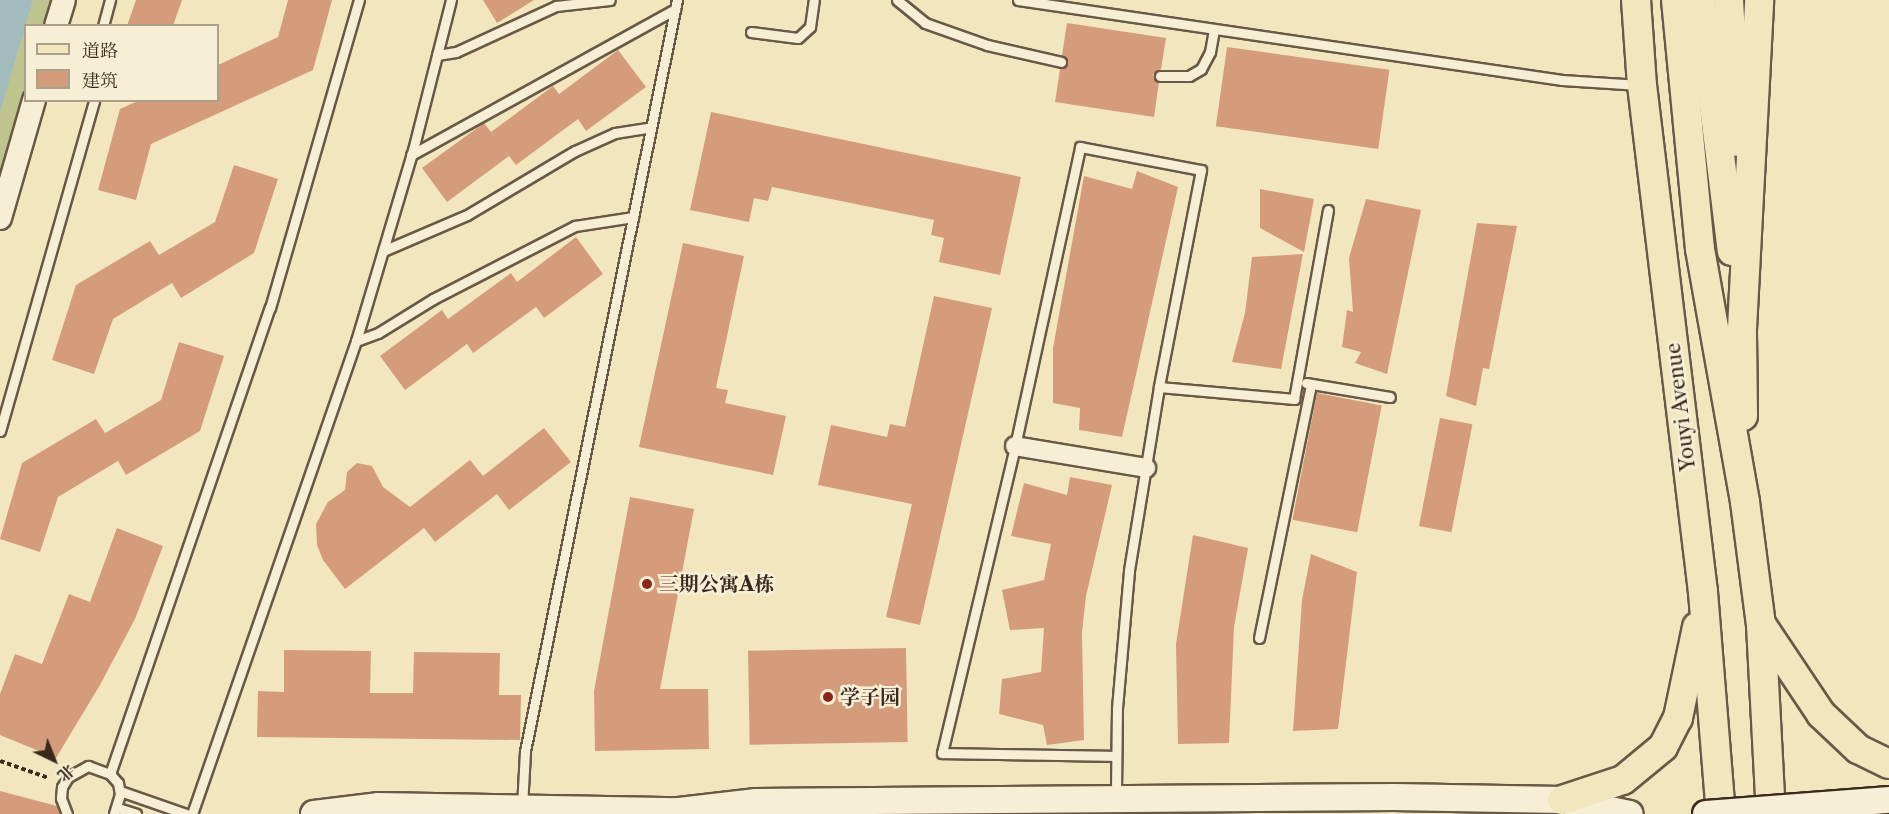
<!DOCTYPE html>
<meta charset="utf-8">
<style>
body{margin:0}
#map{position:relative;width:1889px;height:814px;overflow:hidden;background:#f2e6bf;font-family:"Libre Caslon Text","Noto Serif SC",serif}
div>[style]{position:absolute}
.green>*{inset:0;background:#bfc48f}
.water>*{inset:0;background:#a2bcbe}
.building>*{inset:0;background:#d59c7c;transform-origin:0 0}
.path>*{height:4px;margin-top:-2px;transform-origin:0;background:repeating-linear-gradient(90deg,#3a2a1e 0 4.5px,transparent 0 7.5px)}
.roads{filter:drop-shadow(2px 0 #685946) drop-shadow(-2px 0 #685946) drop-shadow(0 2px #685946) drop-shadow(0 -2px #685946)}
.service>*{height:9px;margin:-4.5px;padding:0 4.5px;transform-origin:4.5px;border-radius:4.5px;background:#f7efd5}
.minor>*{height:18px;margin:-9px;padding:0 9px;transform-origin:9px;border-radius:9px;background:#f7efd5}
.tertiary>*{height:22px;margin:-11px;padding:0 11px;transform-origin:11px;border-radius:11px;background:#f7efd5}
.secondary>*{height:26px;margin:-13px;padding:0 13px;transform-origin:13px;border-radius:13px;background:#f7efd5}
.primary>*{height:28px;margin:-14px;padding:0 14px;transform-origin:14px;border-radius:14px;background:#f2e6bf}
.bridges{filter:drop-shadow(2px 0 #3a2a1e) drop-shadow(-2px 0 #3a2a1e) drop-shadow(0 2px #3a2a1e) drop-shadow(0 -2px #3a2a1e)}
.secondary-bridge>*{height:26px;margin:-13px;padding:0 13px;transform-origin:13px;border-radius:13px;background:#f7efd5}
.dots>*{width:16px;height:16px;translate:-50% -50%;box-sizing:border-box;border:3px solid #f7efd5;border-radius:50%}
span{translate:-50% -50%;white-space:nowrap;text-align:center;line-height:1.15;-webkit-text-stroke:5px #f7efd5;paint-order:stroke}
.street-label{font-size:20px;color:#3a2a1e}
.poi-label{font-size:20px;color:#3a2a1e;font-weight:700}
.left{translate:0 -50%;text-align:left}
.legend{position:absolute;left:24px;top:24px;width:195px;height:78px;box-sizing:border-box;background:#f7efd5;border:2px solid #aba08c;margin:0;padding:8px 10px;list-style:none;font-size:18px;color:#3a2a1e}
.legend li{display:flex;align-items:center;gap:12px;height:30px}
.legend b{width:30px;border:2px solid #aba08c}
.north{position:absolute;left:24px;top:730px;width:60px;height:60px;-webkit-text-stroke:4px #f7efd5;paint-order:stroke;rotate:137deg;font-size:16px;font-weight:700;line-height:24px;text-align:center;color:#3a2a1e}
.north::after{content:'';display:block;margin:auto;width:21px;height:27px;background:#3a2a1e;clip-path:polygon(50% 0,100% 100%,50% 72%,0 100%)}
</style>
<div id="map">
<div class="green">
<div style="clip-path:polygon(0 0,52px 0,44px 25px,26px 26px,25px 87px,0 172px)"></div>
</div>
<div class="water">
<div style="clip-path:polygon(0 0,33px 0,0 112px)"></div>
</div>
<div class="building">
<div style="clip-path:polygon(136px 0,182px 0,173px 26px,127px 26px)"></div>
<div style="clip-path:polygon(288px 0,332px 0,313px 70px,151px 144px,136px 200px,98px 190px,120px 109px,140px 100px,218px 100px,218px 65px,278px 37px)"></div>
<div style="clip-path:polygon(483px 0,534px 0,497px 23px)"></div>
<div style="clip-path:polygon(1067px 23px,1166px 38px,1161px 69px,1153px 75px,1159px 82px,1154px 117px,1055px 102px,1060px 69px,1068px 63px,1062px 55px)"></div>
<div style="left:1227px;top:47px;width:164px;height:80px;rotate:8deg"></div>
<div style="clip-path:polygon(618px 50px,646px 87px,586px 131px,578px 119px,516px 165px,509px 156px,447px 202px,422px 168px,484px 123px,491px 132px,553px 86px,559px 94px)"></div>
<div style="clip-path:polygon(711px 112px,1021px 177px,1000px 275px,939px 262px,944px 238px,931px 235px,934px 220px,772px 187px,768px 201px,754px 198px,749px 222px,690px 210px)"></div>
<div style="clip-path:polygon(234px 165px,278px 179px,254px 253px,181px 298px,172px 283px,113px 319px,94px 374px,52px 360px,76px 285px,150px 241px,159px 255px,215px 222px)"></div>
<div style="clip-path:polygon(1137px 171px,1178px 187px,1122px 437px,1079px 430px,1080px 408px,1053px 403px,1053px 348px,1084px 176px,1132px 189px)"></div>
<div style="clip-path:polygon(1260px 189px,1314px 199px,1304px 252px,1260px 228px)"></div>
<div style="clip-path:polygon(1366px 199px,1421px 210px,1387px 374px,1355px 363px,1361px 352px,1342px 347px,1347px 310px,1353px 312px,1349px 258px)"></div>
<div style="clip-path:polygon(1477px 223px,1517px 226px,1489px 369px,1483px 368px,1476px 406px,1446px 396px)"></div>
<div style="clip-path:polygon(576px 237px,603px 274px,544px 318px,536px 307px,473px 353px,467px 344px,405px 390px,380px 356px,442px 310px,448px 319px,511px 273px,517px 282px)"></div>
<div style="clip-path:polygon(683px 243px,744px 256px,716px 388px,728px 390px,725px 403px,786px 416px,773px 475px,639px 447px)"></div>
<div style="clip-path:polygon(1303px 254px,1281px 369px,1232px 362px,1245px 313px,1252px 257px)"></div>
<div style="clip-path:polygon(934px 296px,992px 308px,920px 625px,886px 617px,912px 504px,818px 485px,831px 425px,887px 437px,890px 424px,905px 427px)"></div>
<div style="clip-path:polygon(179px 342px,224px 356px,200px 431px,126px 475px,118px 461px,58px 497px,40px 552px,0 539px,22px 463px,96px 419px,105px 433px,161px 400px)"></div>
<div style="left:1317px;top:393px;width:66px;height:129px;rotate:11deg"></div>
<div style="left:1440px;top:418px;width:33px;height:110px;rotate:11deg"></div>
<div style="clip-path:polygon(544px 428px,571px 462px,509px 510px,497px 494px,435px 542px,424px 528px,345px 589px,323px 560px,317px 545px,316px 524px,328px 502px,345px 490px,347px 472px,357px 463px,372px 466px,383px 487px,410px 507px,470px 460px,483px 476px)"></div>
<div style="clip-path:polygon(1070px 477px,1112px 485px,1086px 596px,1082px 632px,1084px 740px,1047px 745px,1043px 725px,999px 714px,1002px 679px,1041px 672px,1044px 628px,1010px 630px,1002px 590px,1044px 580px,1051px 544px,1011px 536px,1024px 483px,1067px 495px)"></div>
<div style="clip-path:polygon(630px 497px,694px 509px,660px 689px,708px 689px,709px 749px,595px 751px,594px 691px)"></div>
<div style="clip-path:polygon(117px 528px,163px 546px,135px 619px,100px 685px,56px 758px,0 735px,0 694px,15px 654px,42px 664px,69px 594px,90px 602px)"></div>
<div style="clip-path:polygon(1193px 535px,1248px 548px,1234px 627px,1229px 743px,1178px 744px,1176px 644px)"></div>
<div style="clip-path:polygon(1311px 554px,1357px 572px,1338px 729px,1293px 731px,1302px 600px)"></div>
<div style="left:906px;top:648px;width:94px;height:158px;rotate:89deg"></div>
<div style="clip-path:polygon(284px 650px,371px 651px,370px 693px,413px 693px,414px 652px,500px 653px,499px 695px,521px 695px,520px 740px,257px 737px,258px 691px,284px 692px)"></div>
<div style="clip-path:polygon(0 791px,57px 806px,60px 814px,0 814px)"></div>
</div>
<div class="path">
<div style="left:0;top:761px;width:52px;rotate:19.1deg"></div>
</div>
<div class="roads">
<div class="service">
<div style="left:897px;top:0;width:36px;rotate:39deg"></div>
<div style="left:925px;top:23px;width:66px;rotate:19.5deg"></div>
<div style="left:987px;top:45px;width:76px;rotate:12.9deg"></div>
<div style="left:1018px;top:0;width:550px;rotate:8.37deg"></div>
<div style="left:1562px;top:80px;width:78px;rotate:3.7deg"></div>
<div style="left:103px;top:26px;width:27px;rotate:-75deg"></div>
<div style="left:751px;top:32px;width:47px;rotate:7.3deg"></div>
<div style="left:798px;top:38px;width:16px;rotate:-43deg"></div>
<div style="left:810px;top:27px;width:27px;rotate:-82deg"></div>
<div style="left:437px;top:55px;width:19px;rotate:-9deg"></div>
<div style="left:456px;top:52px;width:110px;rotate:-24.7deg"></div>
<div style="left:556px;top:6px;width:54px;rotate:-6.3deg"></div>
<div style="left:1160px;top:76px;width:29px"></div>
<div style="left:1189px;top:76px;width:14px;rotate:-30deg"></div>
<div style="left:1201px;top:69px;width:19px;rotate:-62deg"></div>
<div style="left:1210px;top:52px;width:23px;rotate:-80deg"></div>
<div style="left:411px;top:155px;width:302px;rotate:-28.9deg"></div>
<div style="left:383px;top:251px;width:91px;rotate:-23.2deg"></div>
<div style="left:467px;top:215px;width:126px;rotate:-30.7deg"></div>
<div style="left:575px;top:151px;width:44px;rotate:-24.2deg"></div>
<div style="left:615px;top:133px;width:36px;rotate:-9deg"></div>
<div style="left:356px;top:341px;width:23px;rotate:-20deg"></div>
<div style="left:378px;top:333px;width:65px;rotate:-31.7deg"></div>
<div style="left:433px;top:299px;width:160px;rotate:-27.2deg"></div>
<div style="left:575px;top:226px;width:59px;rotate:-8.8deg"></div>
<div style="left:1306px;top:383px;width:85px;rotate:9.5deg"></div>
<div style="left:1159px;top:387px;width:136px;rotate:5.1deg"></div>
<div style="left:1294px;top:399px;width:192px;rotate:-79.8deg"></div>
<div style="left:0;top:431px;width:344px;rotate:-74.1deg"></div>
<div style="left:1259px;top:638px;width:259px;rotate:-78.4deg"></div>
<div style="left:1116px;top:756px;width:174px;rotate:-179deg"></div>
<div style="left:942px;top:753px;width:316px;rotate:-76.6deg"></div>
<div style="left:1015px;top:446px;width:306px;rotate:-77.7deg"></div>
<div style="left:1080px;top:147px;width:123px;rotate:10.8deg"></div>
<div style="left:1201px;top:170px;width:221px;rotate:101deg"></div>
<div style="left:1159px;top:387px;width:186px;rotate:99.3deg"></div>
<div style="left:1129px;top:571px;width:139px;rotate:95deg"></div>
<div style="left:1117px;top:709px;width:88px;rotate:90.7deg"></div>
<div style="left:110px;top:774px;width:493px;rotate:-71.1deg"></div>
<div style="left:270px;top:308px;width:321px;rotate:-73.9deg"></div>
<div style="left:120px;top:791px;width:70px;rotate:19.2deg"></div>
<div style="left:522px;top:807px;width:56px;rotate:-86.9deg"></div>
<div style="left:525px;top:751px;width:766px;rotate:-78.56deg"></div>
<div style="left:118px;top:808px;width:19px;rotate:18deg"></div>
<div style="left:67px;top:814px;width:17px;rotate:-111deg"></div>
<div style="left:61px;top:798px;width:11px;rotate:-85deg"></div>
<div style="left:62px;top:787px;width:12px;rotate:-59deg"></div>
<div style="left:68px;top:777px;width:23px;rotate:-29deg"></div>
<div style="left:88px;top:766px;width:23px;rotate:20deg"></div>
<div style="left:110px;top:774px;width:12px;rotate:48deg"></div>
<div style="left:118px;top:783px;width:11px;rotate:80deg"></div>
<div style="left:120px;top:794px;width:21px;rotate:107deg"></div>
<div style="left:192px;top:814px;width:501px;rotate:-70.88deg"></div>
<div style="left:356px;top:341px;width:199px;rotate:-73.4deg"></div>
<div style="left:413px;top:150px;width:155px;rotate:-75.8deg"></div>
</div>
<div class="minor">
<div style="left:1015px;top:446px;width:133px;rotate:9.5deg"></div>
</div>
<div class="tertiary">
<div style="left:56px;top:26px;width:27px;rotate:-73deg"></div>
<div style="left:0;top:218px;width:123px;rotate:-73.9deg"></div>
</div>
<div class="secondary">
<div style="left:314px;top:814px;width:64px;rotate:-7.1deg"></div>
<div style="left:378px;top:806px;width:301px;rotate:1deg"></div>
<div style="left:679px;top:811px;width:78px;rotate:-6.7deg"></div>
<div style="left:756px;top:802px;width:638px;rotate:-0.45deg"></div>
<div style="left:1394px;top:797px;width:168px;rotate:1deg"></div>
<div style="left:1562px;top:800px;width:69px;rotate:11.6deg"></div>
</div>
<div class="primary">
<div style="left:1636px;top:0;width:85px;rotate:86deg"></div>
<div style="left:1642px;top:85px;width:511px;rotate:83.14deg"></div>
<div style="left:1703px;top:592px;width:223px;rotate:85.4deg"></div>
<div style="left:1676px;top:0;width:250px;rotate:84.5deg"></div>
<div style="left:1700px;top:249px;width:257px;rotate:79.9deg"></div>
<div style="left:1745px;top:502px;width:124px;rotate:82.6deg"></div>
<div style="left:1761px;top:625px;width:189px;rotate:87deg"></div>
<div style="left:1701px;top:0;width:253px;rotate:83deg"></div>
<div style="left:1729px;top:0;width:142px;rotate:86.8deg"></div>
<div style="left:1743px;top:416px;width:87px;rotate:-90.7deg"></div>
<div style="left:1742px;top:329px;width:329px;rotate:-87deg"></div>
<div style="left:1763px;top:627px;width:105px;rotate:56.3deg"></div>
<div style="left:1821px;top:714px;width:51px;rotate:43.4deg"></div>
<div style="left:1858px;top:749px;width:34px;rotate:26deg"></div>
<div style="left:1562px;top:800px;width:64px;rotate:-18.2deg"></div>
<div style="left:1623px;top:780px;width:52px;rotate:-39.5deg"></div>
<div style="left:1663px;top:747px;width:33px;rotate:-63deg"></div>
<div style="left:1678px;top:718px;width:93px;rotate:-78.2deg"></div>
</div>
</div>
<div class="bridges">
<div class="secondary-bridge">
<div style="left:1706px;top:814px;width:184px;rotate:-4.4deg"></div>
</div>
</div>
<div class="dots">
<div style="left:647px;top:584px;background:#8f2418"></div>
<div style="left:828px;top:697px;background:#8f2418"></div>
</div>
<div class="street-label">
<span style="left:1681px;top:407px;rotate:-97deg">Youyi Avenue</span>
</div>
<div class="poi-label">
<span class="left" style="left:659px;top:584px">三期公寓A栋</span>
<span class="left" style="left:840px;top:697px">学子园</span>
</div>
<ul class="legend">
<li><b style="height:8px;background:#f2e6bf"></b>道路</li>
<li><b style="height:16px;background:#d59c7c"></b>建筑</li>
</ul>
<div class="north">北</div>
</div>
